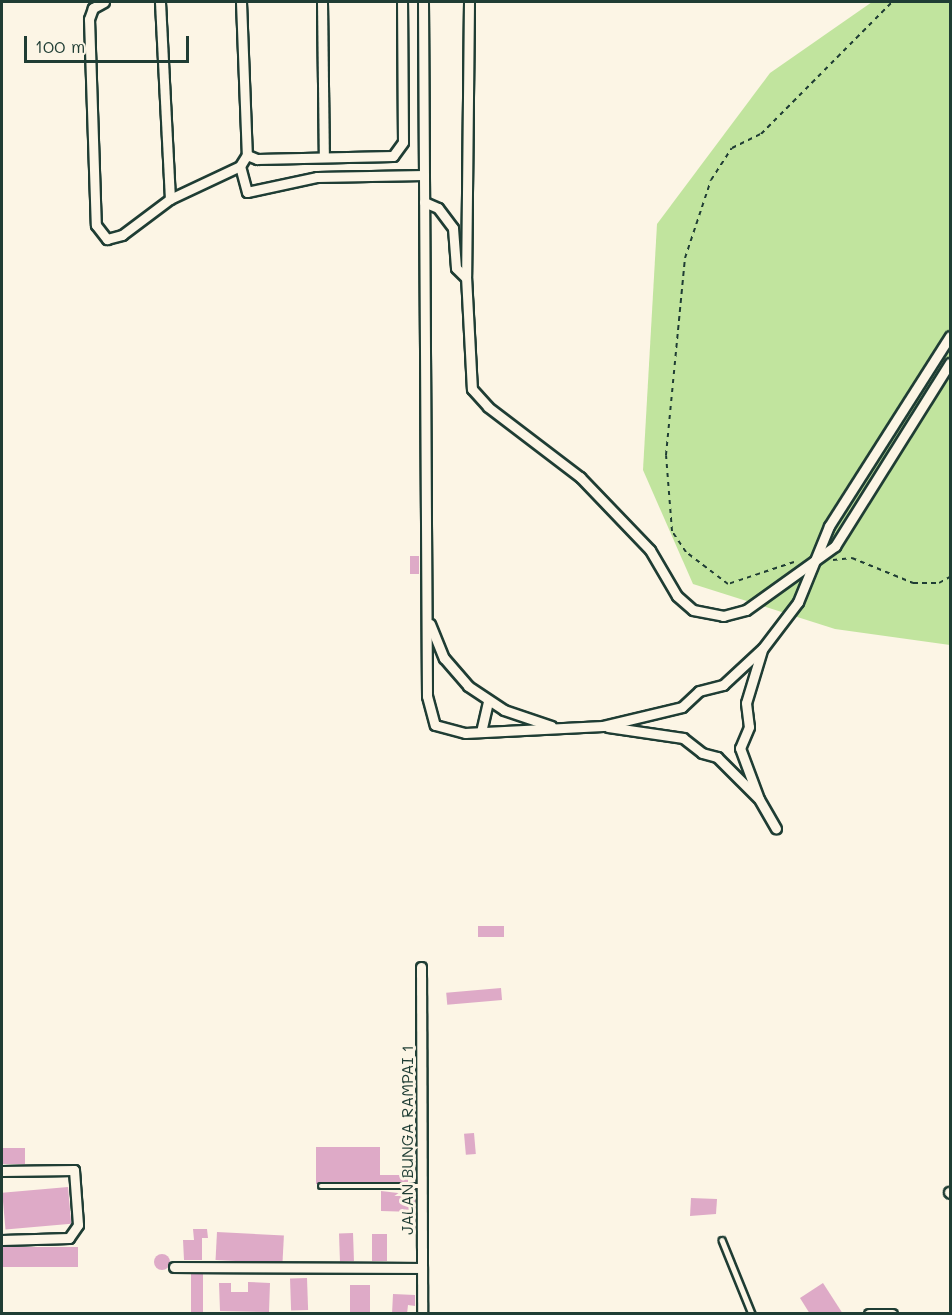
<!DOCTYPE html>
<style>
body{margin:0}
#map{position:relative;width:952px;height:1315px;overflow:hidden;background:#fcf5e5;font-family:Mali,sans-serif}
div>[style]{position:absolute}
.green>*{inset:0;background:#c1e49e}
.building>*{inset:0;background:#deaac7;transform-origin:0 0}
.round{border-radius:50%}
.path>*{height:2px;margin-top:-1px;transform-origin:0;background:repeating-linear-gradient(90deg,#1f3d34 0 4.5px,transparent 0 9px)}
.roads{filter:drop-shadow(2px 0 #1f3d34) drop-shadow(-2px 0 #1f3d34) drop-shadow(0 2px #1f3d34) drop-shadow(0 -2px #1f3d34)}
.lane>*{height:4.5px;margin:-2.25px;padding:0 2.25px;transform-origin:2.25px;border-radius:2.25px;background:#fcf5e5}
.street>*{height:9px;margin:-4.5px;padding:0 4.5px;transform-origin:4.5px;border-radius:4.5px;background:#fcf5e5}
span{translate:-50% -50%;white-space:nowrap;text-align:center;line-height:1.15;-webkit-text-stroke:6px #fcf5e5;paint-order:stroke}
.street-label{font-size:16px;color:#1f3d34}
.frame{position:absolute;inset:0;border:3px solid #1f3d34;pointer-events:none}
.scale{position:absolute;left:24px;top:36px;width:165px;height:27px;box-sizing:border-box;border:3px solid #1f3d34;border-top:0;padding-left:8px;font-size:18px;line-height:21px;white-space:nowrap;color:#1f3d34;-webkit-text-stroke:4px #fcf5e5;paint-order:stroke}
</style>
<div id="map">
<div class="green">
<div style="clip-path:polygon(872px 2px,950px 2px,950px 645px,835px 629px,693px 584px,643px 470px,657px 224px,770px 73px)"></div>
</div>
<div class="building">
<div style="left:410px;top:556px;width:9px;height:18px"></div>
<div style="left:504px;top:926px;width:11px;height:26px;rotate:90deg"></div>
<div style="left:501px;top:988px;width:12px;height:55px;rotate:85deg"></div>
<div style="left:474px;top:1133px;width:21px;height:10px;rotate:85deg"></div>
<div style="clip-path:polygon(316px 1147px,380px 1147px,380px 1175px,408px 1175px,408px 1182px,316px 1184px)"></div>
<div style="left:2px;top:1148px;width:23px;height:16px"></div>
<div style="left:68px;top:1187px;width:37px;height:66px;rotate:85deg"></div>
<div style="clip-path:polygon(381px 1191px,415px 1195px,415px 1212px,381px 1211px)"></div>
<div style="clip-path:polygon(691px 1198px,717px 1199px,716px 1214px,690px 1216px)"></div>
<div style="clip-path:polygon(193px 1229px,207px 1229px,208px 1238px,202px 1238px,202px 1260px,184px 1260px,183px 1240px,194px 1240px)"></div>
<div style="left:217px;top:1232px;width:67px;height:28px;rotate:3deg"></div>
<div style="left:353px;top:1233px;width:28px;height:14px;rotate:88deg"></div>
<div style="left:372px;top:1234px;width:15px;height:27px"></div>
<div style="left:78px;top:1247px;width:20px;height:76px;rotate:90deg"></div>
<div class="round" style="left:154px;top:1254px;width:16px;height:16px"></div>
<div style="left:191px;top:1274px;width:12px;height:38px"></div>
<div style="left:307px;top:1278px;width:32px;height:17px;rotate:88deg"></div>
<div style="clip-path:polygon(248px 1282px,270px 1283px,269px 1312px,220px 1311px,219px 1283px,231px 1283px,231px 1292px,248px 1292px)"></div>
<div style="clip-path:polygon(823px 1283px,843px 1314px,810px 1314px,800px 1298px)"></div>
<div style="left:350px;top:1285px;width:20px;height:28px"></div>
<div style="clip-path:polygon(393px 1294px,415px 1295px,415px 1306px,408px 1305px,407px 1314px,392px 1314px)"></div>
</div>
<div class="path">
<div style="left:833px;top:560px;width:19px;rotate:-6deg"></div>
<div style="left:852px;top:558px;width:66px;rotate:22.3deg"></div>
<div style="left:913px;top:583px;width:26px"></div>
<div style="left:939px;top:583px;width:13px;rotate:-29deg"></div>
<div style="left:794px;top:562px;width:70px;rotate:161.6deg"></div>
<div style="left:728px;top:584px;width:53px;rotate:-142.7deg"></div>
<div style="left:686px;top:552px;width:25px;rotate:-124deg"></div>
<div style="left:672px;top:531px;width:76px;rotate:-94.5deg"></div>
<div style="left:666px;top:455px;width:198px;rotate:-84.5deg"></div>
<div style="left:685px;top:258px;width:82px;rotate:-71.6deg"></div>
<div style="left:711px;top:180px;width:38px;rotate:-57deg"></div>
<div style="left:732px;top:148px;width:32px;rotate:-26deg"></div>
<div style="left:761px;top:134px;width:186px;rotate:-45.2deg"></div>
</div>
<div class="roads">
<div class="lane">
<div style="left:321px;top:1186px;width:101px"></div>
<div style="left:722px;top:1240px;width:80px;rotate:67.9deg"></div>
</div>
<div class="street">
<div style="left:104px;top:2px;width:13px;rotate:151deg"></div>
<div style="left:93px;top:8px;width:12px;rotate:110deg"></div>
<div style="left:89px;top:19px;width:206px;rotate:88.1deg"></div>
<div style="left:96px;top:225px;width:18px;rotate:52deg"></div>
<div style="left:107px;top:239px;width:16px;rotate:-15deg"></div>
<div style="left:122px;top:235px;width:60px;rotate:-36.9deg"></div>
<div style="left:170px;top:199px;width:77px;rotate:-25.2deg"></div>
<div style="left:240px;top:166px;width:27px;rotate:75deg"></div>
<div style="left:247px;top:192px;width:72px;rotate:-12.1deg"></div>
<div style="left:317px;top:177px;width:107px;rotate:-1.1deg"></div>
<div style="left:160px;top:2px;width:197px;rotate:87.1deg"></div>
<div style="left:241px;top:2px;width:153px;rotate:87.8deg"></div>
<div style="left:322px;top:2px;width:153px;rotate:89.3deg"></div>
<div style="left:423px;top:2px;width:694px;rotate:89.67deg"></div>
<div style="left:427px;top:696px;width:30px;rotate:75deg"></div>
<div style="left:435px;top:725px;width:31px;rotate:15deg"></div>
<div style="left:465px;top:733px;width:138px;rotate:-2.9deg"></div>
<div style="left:603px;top:726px;width:81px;rotate:-13.5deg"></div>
<div style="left:682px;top:707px;width:23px;rotate:-43deg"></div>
<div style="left:699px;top:691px;width:25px;rotate:-14deg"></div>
<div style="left:723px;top:685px;width:54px;rotate:-42.8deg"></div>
<div style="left:763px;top:648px;width:58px;rotate:-52.7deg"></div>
<div style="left:798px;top:602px;width:82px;rotate:-67.8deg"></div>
<div style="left:829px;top:526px;width:225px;rotate:-57.5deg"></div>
<div style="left:469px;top:2px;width:274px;rotate:90.6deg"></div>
<div style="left:466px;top:276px;width:113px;rotate:87deg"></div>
<div style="left:472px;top:389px;width:24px;rotate:48deg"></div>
<div style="left:488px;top:407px;width:116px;rotate:37.3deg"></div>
<div style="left:580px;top:477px;width:101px;rotate:46.2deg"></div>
<div style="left:650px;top:550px;width:53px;rotate:59.6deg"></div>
<div style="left:677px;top:596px;width:21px;rotate:41deg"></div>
<div style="left:693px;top:610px;width:31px;rotate:11deg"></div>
<div style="left:723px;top:616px;width:24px;rotate:-15deg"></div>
<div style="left:746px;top:610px;width:110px;rotate:-35.7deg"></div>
<div style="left:835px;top:546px;width:216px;rotate:-57.9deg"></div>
<div style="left:240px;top:166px;width:13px;rotate:-58deg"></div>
<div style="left:247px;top:155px;width:11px;rotate:22deg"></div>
<div style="left:257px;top:159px;width:136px;rotate:-1.3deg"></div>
<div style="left:393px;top:156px;width:17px;rotate:-54deg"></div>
<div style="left:403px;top:142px;width:140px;rotate:-90.4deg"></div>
<div style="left:424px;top:202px;width:15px;rotate:23deg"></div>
<div style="left:438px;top:208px;width:25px;rotate:53deg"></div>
<div style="left:453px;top:228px;width:40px;rotate:85.7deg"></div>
<div style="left:456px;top:268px;width:14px;rotate:45deg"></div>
<div style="left:430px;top:624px;width:37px;rotate:68deg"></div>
<div style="left:444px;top:658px;width:37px;rotate:49deg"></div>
<div style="left:468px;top:686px;width:43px;rotate:33.7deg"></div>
<div style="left:504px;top:710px;width:50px;rotate:18.8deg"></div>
<div style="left:762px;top:650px;width:55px;rotate:106.8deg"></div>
<div style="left:746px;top:703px;width:24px;rotate:83deg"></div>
<div style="left:749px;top:727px;width:23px;rotate:113deg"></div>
<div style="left:740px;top:748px;width:54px;rotate:69.6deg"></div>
<div style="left:759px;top:799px;width:34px;rotate:60deg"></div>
<div style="left:608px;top:727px;width:76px;rotate:8.3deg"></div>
<div style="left:683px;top:738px;width:24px;rotate:38deg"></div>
<div style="left:702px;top:753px;width:16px;rotate:15deg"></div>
<div style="left:717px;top:757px;width:57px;rotate:45deg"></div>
<div style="left:481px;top:732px;width:32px;rotate:-77deg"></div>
<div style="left:421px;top:967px;width:347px;rotate:89.8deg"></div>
<div style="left:2px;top:1171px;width:72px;rotate:-0.8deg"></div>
<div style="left:74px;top:1170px;width:55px;rotate:85.8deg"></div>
<div style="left:78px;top:1225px;width:16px;rotate:125deg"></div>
<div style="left:69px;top:1238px;width:67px;rotate:178.3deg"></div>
<div style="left:949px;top:1192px;width:1px;rotate:45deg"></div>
<div style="left:174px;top:1267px;width:248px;rotate:0.2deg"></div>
<div style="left:869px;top:1314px;width:23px"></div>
</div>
</div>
<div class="street-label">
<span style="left:407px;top:1140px;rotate:-90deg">JALAN BUNGA RAMPAI 1</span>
</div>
<div class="frame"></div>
<div class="scale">100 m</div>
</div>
